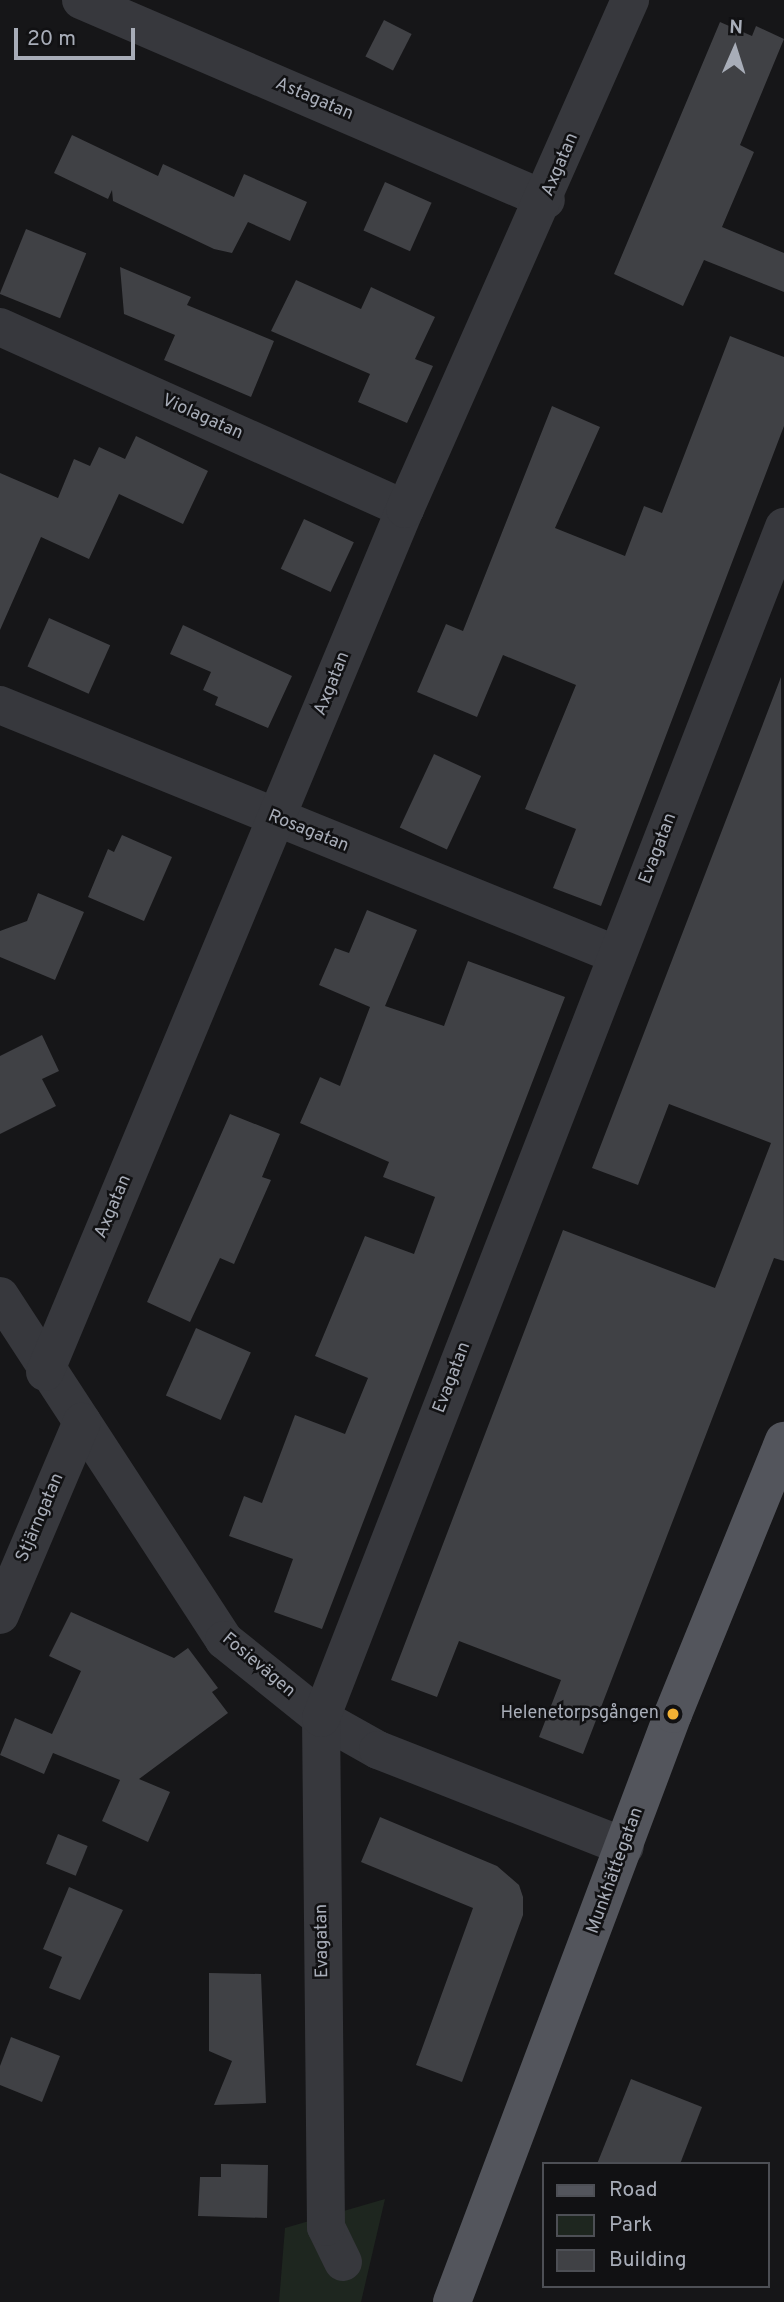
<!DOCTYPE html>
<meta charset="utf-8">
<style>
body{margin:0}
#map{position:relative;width:784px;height:2302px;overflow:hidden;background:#161618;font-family:Overpass,sans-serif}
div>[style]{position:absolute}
.green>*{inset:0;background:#1e261f}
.building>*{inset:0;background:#404145;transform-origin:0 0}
.minor>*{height:38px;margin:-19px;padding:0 19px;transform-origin:19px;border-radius:19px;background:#37383d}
.major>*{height:38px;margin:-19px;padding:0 19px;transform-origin:19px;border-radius:19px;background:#53555c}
.dots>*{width:19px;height:19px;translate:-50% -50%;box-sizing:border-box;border:4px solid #111113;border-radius:50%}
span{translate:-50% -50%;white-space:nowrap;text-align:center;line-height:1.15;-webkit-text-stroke:5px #111113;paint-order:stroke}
.street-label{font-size:18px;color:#a8adb8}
.poi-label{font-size:18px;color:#a8adb8}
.right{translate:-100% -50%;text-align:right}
.legend{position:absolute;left:542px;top:2162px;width:228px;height:126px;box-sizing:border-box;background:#111113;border:2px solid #4d4f55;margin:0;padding:9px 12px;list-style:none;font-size:21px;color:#a8adb8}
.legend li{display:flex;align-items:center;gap:14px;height:35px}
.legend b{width:35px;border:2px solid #4d4f55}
.north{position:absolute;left:700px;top:14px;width:70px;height:70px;-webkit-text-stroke:5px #111113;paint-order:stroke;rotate:3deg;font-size:19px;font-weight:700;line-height:28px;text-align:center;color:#a8adb8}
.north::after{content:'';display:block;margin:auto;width:24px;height:32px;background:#a8adb8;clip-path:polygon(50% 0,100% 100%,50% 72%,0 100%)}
.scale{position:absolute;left:14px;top:28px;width:121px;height:32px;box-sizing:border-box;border:4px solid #a8adb8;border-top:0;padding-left:9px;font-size:21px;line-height:24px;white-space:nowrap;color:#a8adb8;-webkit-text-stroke:5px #111113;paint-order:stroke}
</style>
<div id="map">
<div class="green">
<div style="clip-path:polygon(385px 2199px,361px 2302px,279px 2302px,285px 2228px)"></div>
</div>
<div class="building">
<div style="left:384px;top:20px;width:31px;height:41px;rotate:27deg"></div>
<div style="clip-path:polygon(720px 22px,752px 36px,756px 26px,784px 39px,740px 145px,754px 152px,722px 227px,784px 253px,784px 292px,704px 260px,683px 306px,614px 274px)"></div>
<div style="clip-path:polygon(72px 135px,158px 176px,163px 164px,234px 197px,244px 174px,307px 202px,290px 241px,248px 222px,232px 253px,214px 249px,113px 201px,112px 190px,108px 199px,54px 173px)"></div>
<div style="left:385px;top:182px;width:51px;height:53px;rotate:24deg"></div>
<div style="left:26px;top:229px;width:65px;height:70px;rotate:22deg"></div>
<div style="clip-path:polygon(120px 267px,191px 297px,187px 305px,274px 341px,251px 397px,164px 360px,175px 335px,124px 314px)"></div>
<div style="clip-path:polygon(296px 280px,361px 309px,371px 287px,435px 317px,415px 359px,433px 366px,407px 423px,358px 402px,370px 374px,271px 331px)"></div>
<div style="clip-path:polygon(730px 336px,784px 357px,784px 426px,601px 906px,553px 888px,576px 829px,525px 809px,576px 685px,503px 655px,477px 717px,417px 692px,446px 624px,463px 631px,552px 406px,600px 427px,555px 528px,625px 556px,644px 506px,662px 513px)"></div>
<div style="clip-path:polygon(136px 436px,208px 471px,183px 524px,119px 494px,89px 559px,41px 537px,0 630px,0 473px,58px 498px,74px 459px,90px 466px,99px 447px,125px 459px)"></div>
<div style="left:304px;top:519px;width:55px;height:55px;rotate:25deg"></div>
<div style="left:49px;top:618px;width:67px;height:53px;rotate:24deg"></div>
<div style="clip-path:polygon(183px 625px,292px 676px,268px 728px,215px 705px,218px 697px,203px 690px,211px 672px,170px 654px)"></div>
<div style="clip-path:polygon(781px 677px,784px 1261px,774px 1258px,583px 1754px,539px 1737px,561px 1680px,511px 1661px,459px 1641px,437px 1697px,391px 1680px,563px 1230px,715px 1288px,771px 1143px,669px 1104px,638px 1185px,592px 1168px)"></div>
<div style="left:434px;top:754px;width:52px;height:81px;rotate:25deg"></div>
<div style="clip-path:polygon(122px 835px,172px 857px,144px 921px,88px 897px,108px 849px,114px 852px)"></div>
<div style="clip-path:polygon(38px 893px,84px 912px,55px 980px,0 957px,0 931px,27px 921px)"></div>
<div style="clip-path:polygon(367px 910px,417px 930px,385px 1006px,444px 1026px,468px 961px,565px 997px,322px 1629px,274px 1612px,293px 1559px,229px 1536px,244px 1496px,262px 1503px,295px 1415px,345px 1434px,368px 1378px,315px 1356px,365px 1236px,414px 1254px,435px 1197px,383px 1177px,389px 1162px,300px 1123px,320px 1077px,340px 1086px,370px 1007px,319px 985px,335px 948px,349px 953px)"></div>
<div style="clip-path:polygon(42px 1035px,59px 1071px,42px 1079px,56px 1106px,0 1134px,0 1056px)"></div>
<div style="clip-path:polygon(230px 1114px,280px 1134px,262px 1177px,271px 1180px,234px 1264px,220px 1258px,190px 1322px,147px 1302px)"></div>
<div style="left:196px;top:1328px;width:60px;height:74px;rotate:24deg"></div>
<div style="clip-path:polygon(71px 1612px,174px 1658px,188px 1648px,218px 1688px,212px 1692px,228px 1713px,139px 1779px,170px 1792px,148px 1842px,102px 1821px,120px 1780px,53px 1753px,44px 1774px,0 1755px,15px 1718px,52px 1734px,81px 1671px,49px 1656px)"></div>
<div style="clip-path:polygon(380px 1817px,497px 1866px,519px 1885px,523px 1897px,523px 1915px,462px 2082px,416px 2065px,473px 1908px,361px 1862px)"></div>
<div style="left:58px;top:1834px;width:32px;height:32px;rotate:22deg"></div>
<div style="clip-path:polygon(69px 1887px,123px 1910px,80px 2000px,49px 1988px,62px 1957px,43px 1949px)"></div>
<div style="clip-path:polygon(209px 1973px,261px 1974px,266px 2103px,214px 2105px,232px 2061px,209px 2051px)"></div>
<div style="clip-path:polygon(11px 2037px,60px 2056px,42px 2102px,0 2085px,0 2066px)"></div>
<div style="clip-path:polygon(631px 2079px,702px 2107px,680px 2164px,597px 2164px)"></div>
<div style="clip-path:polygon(221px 2164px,268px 2165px,267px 2218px,198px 2216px,200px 2177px,221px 2177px)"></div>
</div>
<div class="minor">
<div style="left:81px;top:0;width:506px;rotate:23.27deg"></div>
<div style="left:0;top:327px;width:444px;rotate:24.2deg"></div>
<div style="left:0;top:705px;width:666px;rotate:22.06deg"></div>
<div style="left:0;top:1296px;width:411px;rotate:56.9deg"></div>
<div style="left:224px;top:1640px;width:124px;rotate:38.8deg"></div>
<div style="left:321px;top:1718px;width:65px;rotate:29.3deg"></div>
<div style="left:378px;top:1750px;width:265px;rotate:21.4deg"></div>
<div style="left:45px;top:1372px;width:935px;rotate:-67.36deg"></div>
<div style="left:405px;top:509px;width:557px;rotate:-66.15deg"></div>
<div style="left:0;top:1615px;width:210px;rotate:-67deg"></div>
<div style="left:343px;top:2262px;width:39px;rotate:-116deg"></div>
<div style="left:326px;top:2227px;width:509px;rotate:-90.56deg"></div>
<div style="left:321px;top:1718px;width:1278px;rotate:-68.76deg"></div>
</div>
<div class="major">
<div style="left:452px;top:2302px;width:628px;rotate:-69.4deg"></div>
<div style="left:673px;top:1714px;width:295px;rotate:-67.9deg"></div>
</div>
<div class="dots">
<div style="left:673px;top:1714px;background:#f2b134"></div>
</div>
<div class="street-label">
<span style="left:314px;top:100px;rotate:23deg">Astagatan</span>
<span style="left:561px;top:165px;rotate:-67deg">Axgatan</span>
<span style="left:202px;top:418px;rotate:24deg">Violagatan</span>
<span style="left:333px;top:684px;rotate:-68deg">Axgatan</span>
<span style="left:308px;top:832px;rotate:22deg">Rosagatan</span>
<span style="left:659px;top:849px;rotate:-69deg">Evagatan</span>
<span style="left:114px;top:1207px;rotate:-67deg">Axgatan</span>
<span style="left:453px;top:1378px;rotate:-69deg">Evagatan</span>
<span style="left:41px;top:1518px;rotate:-67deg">Stjärngatan</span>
<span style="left:258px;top:1666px;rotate:40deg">Fosievägen</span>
<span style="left:616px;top:1871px;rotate:-70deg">Munkhättegatan</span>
<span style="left:323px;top:1941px;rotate:-91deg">Evagatan</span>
</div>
<div class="poi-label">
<span class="right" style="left:659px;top:1714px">Helenetorpsgången</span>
</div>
<ul class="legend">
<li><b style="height:9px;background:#53555c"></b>Road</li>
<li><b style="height:19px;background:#1e261f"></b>Park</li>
<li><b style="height:19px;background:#404145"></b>Building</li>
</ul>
<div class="north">N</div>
<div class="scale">20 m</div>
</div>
